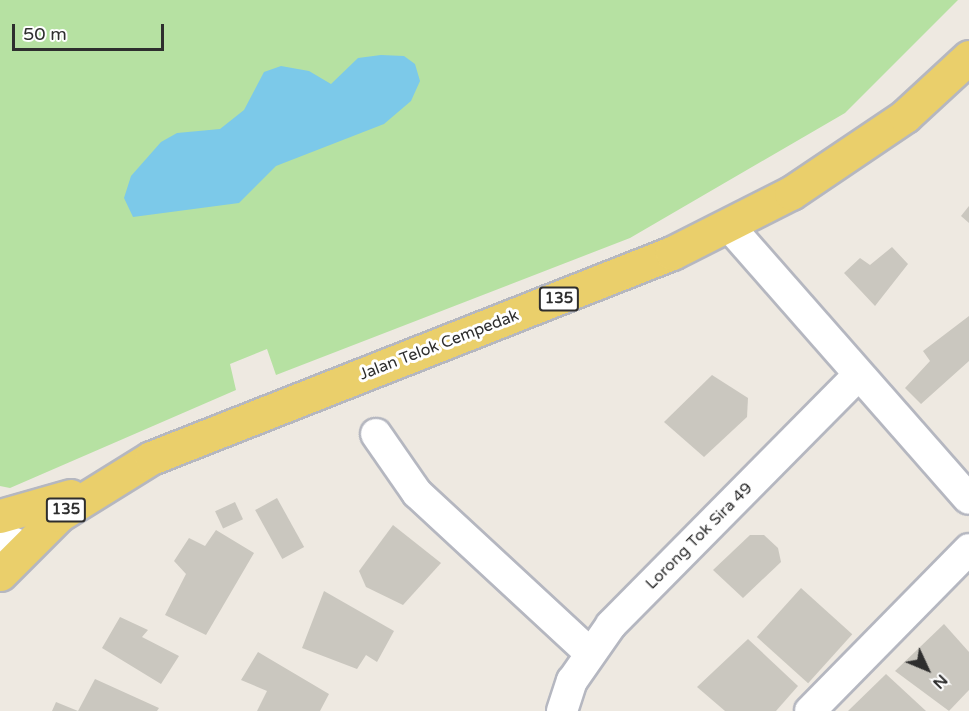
<!DOCTYPE html>
<style>
body{margin:0}
#map{position:relative;width:969px;height:711px;overflow:hidden;background:#eee9e1;font-family:"Varela Round",sans-serif}
div>[style]{position:absolute}
.green>*{inset:0;background:#b6e1a2}
.water>*{inset:0;background:#7cc9e9}
.building>*{inset:0;background:#cac7bf;transform-origin:0 0}
.roads{filter:drop-shadow(2px 0 #b5b7c0) drop-shadow(-2px 0 #b5b7c0) drop-shadow(0 2px #b5b7c0) drop-shadow(0 -2px #b5b7c0)}
.minor>*{height:30px;margin:-15px;padding:0 15px;transform-origin:15px;border-radius:15px;background:#fff}
.major>*{height:33px;margin:-16.5px;padding:0 16.5px;transform-origin:16.5px;border-radius:16.5px;background:#eacf6b}
span{translate:-50% -50%;white-space:nowrap;text-align:center;line-height:1.15;-webkit-text-stroke:6px #fff;paint-order:stroke}
.shield-label span{padding:2px 4px;background:#fff;border:2px solid;border-radius:4px;-webkit-text-stroke-width:0}
.shield-label{font-size:15px;color:#2e2e2e;font-weight:700}
.street-label{font-size:16px;color:#2e2e2e}
.north{position:absolute;left:897px;top:639px;width:60px;height:60px;-webkit-text-stroke:4px #fff;paint-order:stroke;rotate:134deg;font-size:16px;font-weight:700;line-height:24px;text-align:center;color:#2e2e2e}
.north::after{content:'';display:block;margin:auto;width:21px;height:27px;background:#2e2e2e;clip-path:polygon(50% 0,100% 100%,50% 72%,0 100%)}
.scale{position:absolute;left:12px;top:24px;width:152px;height:27px;box-sizing:border-box;border:3px solid #2e2e2e;border-top:0;padding-left:8px;font-size:18px;line-height:21px;white-space:nowrap;color:#2e2e2e;-webkit-text-stroke:4px #fff;paint-order:stroke}
</style>
<div id="map">
<div class="green">
<div style="clip-path:polygon(0 0,958px 0,845px 113px,630px 238px,276px 375px,267px 349px,230px 364px,236px 390px,10px 488px,0 486px)"></div>
</div>
<div class="water">
<div style="clip-path:polygon(381px 55px,404px 56px,415px 64px,420px 81px,411px 101px,384px 124px,276px 166px,239px 203px,133px 217px,124px 198px,131px 176px,161px 142px,177px 133px,220px 129px,244px 110px,264px 72px,281px 66px,309px 71px,331px 84px,358px 58px)"></div>
</div>
<div class="building">
<div style="clip-path:polygon(969px 206px,969px 223px,961px 216px)"></div>
<div style="clip-path:polygon(892px 247px,908px 264px,875px 306px,844px 273px,860px 258px,870px 265px)"></div>
<div style="clip-path:polygon(969px 316px,969px 361px,921px 404px,905px 388px,930px 361px,923px 351px)"></div>
<div style="clip-path:polygon(712px 375px,748px 398px,747px 417px,704px 457px,664px 422px)"></div>
<div style="left:277px;top:498px;width:56px;height:25px;rotate:61deg"></div>
<div style="left:235px;top:502px;width:19px;height:22px;rotate:65deg"></div>
<div style="clip-path:polygon(393px 525px,441px 563px,403px 605px,366px 587px,359px 571px)"></div>
<div style="clip-path:polygon(216px 530px,254px 553px,206px 635px,165px 615px,186px 574px,174px 561px,189px 538px,205px 546px)"></div>
<div style="clip-path:polygon(750px 535px,764px 535px,778px 548px,781px 562px,743px 598px,713px 570px)"></div>
<div style="left:801px;top:588px;width:69px;height:66px;rotate:42deg"></div>
<div style="clip-path:polygon(324px 591px,394px 631px,377px 662px,366px 655px,357px 669px,302px 648px)"></div>
<div style="clip-path:polygon(120px 617px,148px 630px,142px 637px,179px 656px,161px 684px,102px 648px)"></div>
<div style="clip-path:polygon(944px 624px,969px 652px,969px 690px,949px 711px,895px 671px)"></div>
<div style="clip-path:polygon(748px 639px,798px 686px,776px 711px,725px 711px,697px 687px)"></div>
<div style="clip-path:polygon(258px 652px,329px 694px,320px 711px,257px 711px,267px 691px,241px 680px)"></div>
<div style="clip-path:polygon(886px 674px,926px 711px,848px 711px)"></div>
<div style="clip-path:polygon(95px 679px,159px 708px,157px 711px,52px 711px,56px 702px,78px 711px)"></div>
</div>
<div class="roads">
<div class="minor">
<div style="left:729px;top:226px;width:363px;rotate:48.7deg"></div>
<div style="left:376px;top:434px;width:72px;rotate:55.2deg"></div>
<div style="left:417px;top:493px;width:234px;rotate:42.8deg"></div>
<div style="left:0;top:536px;width:26px;rotate:25deg"></div>
<div style="left:562px;top:711px;width:32px;rotate:-72deg"></div>
<div style="left:572px;top:681px;width:68px;rotate:-55.1deg"></div>
<div style="left:611px;top:625px;width:351px;rotate:-45.3deg"></div>
<div style="left:810px;top:711px;width:227px;rotate:-45.5deg"></div>
</div>
<div class="major">
<div style="left:0;top:516px;width:73px;rotate:-15.9deg"></div>
<div style="left:0;top:574px;width:83px;rotate:-45deg"></div>
<div style="left:59px;top:515px;width:108px;rotate:-31.8deg"></div>
<div style="left:151px;top:458px;width:560px;rotate:-21.48deg"></div>
<div style="left:672px;top:253px;width:133px;rotate:-26.8deg"></div>
<div style="left:791px;top:193px;width:138px;rotate:-34deg"></div>
<div style="left:905px;top:116px;width:87px;rotate:-42.7deg"></div>
</div>
</div>
<div class="shield-label">
<span style="left:559px;top:299px">135</span>
<span style="left:66px;top:510px">135</span>
</div>
<div class="street-label">
<span style="left:439px;top:345px;rotate:-21deg">Jalan Telok Cempedak</span>
<span style="left:699px;top:536px;rotate:-45deg">Lorong Tok Sira 49</span>
</div>
<div class="north">N</div>
<div class="scale">50 m</div>
</div>
